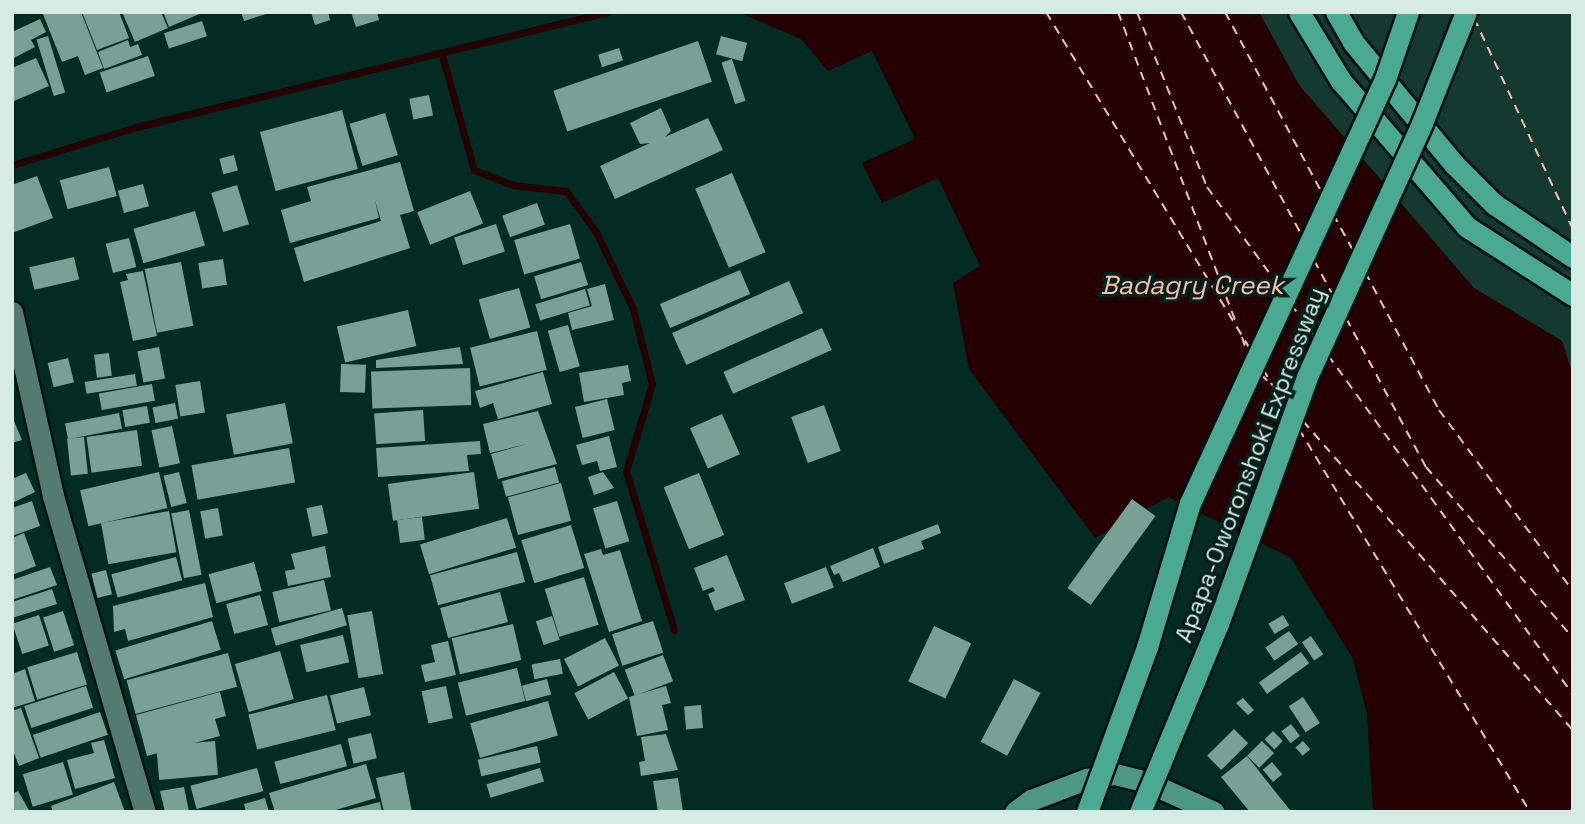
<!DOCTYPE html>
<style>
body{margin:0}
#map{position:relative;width:1585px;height:824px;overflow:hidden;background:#022c23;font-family:"Space Grotesk",sans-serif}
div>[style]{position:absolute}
.built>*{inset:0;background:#133930}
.water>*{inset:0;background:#250000}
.stream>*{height:7px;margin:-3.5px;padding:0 3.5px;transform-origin:3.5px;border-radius:3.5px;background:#250000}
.ferry>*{height:2px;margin-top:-1px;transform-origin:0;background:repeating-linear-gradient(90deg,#fdbeae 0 9px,transparent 0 16px)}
.building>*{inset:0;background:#78a095;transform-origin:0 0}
.roads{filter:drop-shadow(2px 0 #00120d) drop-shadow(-2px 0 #00120d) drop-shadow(0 2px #00120d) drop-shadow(0 -2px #00120d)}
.minor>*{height:21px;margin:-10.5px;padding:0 10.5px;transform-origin:10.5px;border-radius:10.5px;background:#547b70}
.primary>*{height:21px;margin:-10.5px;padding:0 10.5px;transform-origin:10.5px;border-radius:10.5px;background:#4e9785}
.motorway>*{height:21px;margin:-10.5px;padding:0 10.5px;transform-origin:10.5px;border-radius:10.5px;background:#4aa993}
.bridges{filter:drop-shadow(2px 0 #00120d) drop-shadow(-2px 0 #00120d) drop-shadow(0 2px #00120d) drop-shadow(0 -2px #00120d)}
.motorway-bridge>*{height:21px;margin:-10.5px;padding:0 10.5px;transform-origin:10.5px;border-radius:10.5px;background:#4aa993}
span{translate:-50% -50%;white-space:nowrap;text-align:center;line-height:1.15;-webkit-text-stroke:7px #03201a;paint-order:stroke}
.street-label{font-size:24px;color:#d6ebe4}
.water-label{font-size:26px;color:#fdbeae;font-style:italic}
.frame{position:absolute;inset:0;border:14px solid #d6ebe4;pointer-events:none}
</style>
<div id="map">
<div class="built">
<div style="clip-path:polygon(1259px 12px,1573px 12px,1573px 376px,1562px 341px,1474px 288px,1299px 85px)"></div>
</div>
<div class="water">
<div style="clip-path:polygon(738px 12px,1259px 12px,1299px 85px,1474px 288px,1562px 341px,1573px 376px,1573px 812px,1373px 812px,1367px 714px,1353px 659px,1291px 558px,1168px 497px,1095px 538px,969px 369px,953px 283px,980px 266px,938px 178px,882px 203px,862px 163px,915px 139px,872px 51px,828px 71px,801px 39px)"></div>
</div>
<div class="stream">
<div style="left:442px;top:55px;width:119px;rotate:74.5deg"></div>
<div style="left:474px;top:170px;width:42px;rotate:21deg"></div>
<div style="left:513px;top:185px;width:53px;rotate:6.5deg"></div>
<div style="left:566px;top:191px;width:51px;rotate:53.8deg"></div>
<div style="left:596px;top:232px;width:85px;rotate:64.3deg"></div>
<div style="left:633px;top:309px;width:77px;rotate:75.8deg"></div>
<div style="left:652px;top:384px;width:91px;rotate:106.6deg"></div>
<div style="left:626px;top:471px;width:166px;rotate:73.2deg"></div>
<div style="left:12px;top:165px;width:130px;rotate:-17deg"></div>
<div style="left:136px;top:127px;width:486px;rotate:-13.7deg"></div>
</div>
<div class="ferry">
<div style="left:1046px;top:12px;width:395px;rotate:58.8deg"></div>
<div style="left:1118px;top:12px;width:335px;rotate:69.2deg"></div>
<div style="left:1137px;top:12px;width:188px;rotate:68.2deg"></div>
<div style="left:1207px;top:187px;width:121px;rotate:54.1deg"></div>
<div style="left:1181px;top:12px;width:255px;rotate:61.6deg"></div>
<div style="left:1225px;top:12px;width:205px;rotate:61.8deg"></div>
<div style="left:1474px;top:18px;width:233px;rotate:64.9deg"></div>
<div style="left:1333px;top:214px;width:43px;rotate:61.1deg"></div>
<div style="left:1314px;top:260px;width:40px;rotate:62deg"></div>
<div style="left:1365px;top:272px;width:157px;rotate:61.8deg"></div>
<div style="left:1439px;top:410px;width:225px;rotate:53.5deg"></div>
<div style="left:1291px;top:304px;width:39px;rotate:54deg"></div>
<div style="left:1346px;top:318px;width:169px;rotate:61.8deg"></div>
<div style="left:1426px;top:467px;width:225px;rotate:49.3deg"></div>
<div style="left:1242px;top:337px;width:19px;rotate:72deg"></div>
<div style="left:1328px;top:355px;width:419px;rotate:54.2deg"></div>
<div style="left:1263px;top:369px;width:44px;rotate:59.9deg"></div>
<div style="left:1261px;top:374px;width:12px;rotate:48deg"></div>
<div style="left:1277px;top:392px;width:16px;rotate:50deg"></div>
<div style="left:1303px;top:421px;width:411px;rotate:48.9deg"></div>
<div style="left:1299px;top:429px;width:447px;rotate:58.9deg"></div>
</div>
<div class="building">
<div style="clip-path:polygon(81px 12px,103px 68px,85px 75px,78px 56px,62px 62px,43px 14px)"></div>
<div style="clip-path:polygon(82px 12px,119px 12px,129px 38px,97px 50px)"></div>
<div style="clip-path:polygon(122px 12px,161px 12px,168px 28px,135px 42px)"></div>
<div style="clip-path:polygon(163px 12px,204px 12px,169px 27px)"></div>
<div style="clip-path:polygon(241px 12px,269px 12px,269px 13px,244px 21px)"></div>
<div style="clip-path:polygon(311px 12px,328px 12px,330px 20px,315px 25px)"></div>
<div style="clip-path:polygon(351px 12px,377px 12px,379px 20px,356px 27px)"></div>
<div style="clip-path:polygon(40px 19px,46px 32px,31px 40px,35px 47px,14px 58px,12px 32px)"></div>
<div style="left:202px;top:21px;width:16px;height:40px;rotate:72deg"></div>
<div style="left:48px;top:36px;width:59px;height:12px;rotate:73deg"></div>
<div style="left:721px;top:36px;width:27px;height:19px;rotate:15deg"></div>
<div style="clip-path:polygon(128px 40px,130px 47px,138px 44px,142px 55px,104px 69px,98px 52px)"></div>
<div style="left:698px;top:41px;width:43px;height:153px;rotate:71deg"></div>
<div style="left:619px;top:48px;width:13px;height:22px;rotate:72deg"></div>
<div style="left:148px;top:56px;width:21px;height:51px;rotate:71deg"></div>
<div style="clip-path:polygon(36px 58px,49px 86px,14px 101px,12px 68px)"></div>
<div style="left:732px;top:59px;width:44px;height:11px;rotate:72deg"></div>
<div style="left:429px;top:95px;width:21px;height:20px;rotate:79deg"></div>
<div style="clip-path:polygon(661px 108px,671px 131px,665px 137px,708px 118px,723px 150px,615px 199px,600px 166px,650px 143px,640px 144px,630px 123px)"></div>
<div style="left:342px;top:110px;width:61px;height:85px;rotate:75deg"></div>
<div style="left:385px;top:113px;width:44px;height:37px;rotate:73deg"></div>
<div style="left:234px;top:155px;width:16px;height:15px;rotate:76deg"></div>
<div style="clip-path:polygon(400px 162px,414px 211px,400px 215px,410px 248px,304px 282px,294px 248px,381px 221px,375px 200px,379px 218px,290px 243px,281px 210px,311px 201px,307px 187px)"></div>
<div style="left:109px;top:167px;width:30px;height:51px;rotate:75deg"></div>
<div style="left:732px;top:173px;width:86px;height:40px;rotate:67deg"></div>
<div style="clip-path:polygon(37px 176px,53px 218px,12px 233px,12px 185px)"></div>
<div style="left:143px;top:184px;width:23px;height:26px;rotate:75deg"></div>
<div style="left:237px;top:185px;width:41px;height:27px;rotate:73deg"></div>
<div style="left:470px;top:191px;width:35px;height:57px;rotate:68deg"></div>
<div style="left:537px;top:203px;width:23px;height:37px;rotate:70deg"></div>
<div style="left:195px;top:211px;width:36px;height:64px;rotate:74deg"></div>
<div style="left:496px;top:224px;width:29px;height:44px;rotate:72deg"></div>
<div style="left:570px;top:224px;width:36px;height:58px;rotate:74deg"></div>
<div style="left:129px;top:238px;width:30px;height:24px;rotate:76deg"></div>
<div style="left:74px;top:257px;width:23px;height:46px;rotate:77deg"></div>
<div style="left:223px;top:259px;width:26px;height:25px;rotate:81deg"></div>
<div style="left:181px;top:262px;width:65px;height:37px;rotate:79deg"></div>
<div style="left:581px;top:262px;width:24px;height:49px;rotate:73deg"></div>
<div style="left:740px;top:270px;width:26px;height:87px;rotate:67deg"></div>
<div style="clip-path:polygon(143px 271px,157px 336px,133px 341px,120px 282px,128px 280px,126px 274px)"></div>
<div style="left:789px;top:281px;width:35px;height:128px;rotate:66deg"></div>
<div style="clip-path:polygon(605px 284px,614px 320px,572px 330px,568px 313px,592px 306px,587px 289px)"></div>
<div style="left:519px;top:288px;width:41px;height:42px;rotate:74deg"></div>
<div style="left:585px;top:289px;width:17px;height:52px;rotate:73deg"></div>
<div style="left:408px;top:310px;width:37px;height:73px;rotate:77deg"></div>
<div style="left:568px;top:325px;width:43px;height:21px;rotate:74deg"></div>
<div style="left:822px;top:328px;width:24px;height:108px;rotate:66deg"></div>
<div style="left:537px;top:331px;width:40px;height:69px;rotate:76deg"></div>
<div style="left:159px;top:347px;width:32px;height:22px;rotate:79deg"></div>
<div style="clip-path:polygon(460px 347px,463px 364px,376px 368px,376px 360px)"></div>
<div style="left:109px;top:353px;width:23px;height:15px;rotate:83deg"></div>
<div style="left:68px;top:358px;width:25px;height:21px;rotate:76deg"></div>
<div style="left:341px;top:364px;width:25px;height:28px;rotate:2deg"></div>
<div style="clip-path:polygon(628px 365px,631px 381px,622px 383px,624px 395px,584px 402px,579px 373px)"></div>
<div style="left:470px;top:368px;width:37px;height:99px;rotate:88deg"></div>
<div style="clip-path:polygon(543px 372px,552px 404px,498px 419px,493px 403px,480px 408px,475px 391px)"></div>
<div style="left:135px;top:374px;width:12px;height:51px;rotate:81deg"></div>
<div style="left:200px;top:381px;width:32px;height:25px;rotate:81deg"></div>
<div style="left:152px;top:384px;width:17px;height:54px;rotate:80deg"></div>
<div style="left:607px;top:399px;width:32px;height:33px;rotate:76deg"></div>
<div style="left:175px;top:403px;width:16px;height:23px;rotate:79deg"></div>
<div style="left:285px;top:403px;width:41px;height:60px;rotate:79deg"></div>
<div style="left:824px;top:405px;width:49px;height:35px;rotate:70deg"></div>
<div style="left:147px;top:406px;width:17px;height:25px;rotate:80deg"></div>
<div style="left:423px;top:410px;width:31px;height:49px;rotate:86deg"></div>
<div style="clip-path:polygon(538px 411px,557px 464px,498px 479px,491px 454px,527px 444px,490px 453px,483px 424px)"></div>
<div style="left:119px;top:413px;width:16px;height:55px;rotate:79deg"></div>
<div style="left:722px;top:414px;width:44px;height:35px;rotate:66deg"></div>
<div style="clip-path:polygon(12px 416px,22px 440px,12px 443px)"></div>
<div style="left:172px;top:426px;width:38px;height:21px;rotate:78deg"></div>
<div style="left:137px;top:430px;width:36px;height:51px;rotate:82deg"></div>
<div style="clip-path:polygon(609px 436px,617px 467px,600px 471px,597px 461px,582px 465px,576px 445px)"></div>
<div style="left:84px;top:437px;width:37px;height:17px;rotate:84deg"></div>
<div style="clip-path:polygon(480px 441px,481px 454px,467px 455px,469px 471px,378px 477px,376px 448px)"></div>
<div style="left:289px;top:448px;width:35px;height:99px;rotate:80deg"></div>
<div style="left:555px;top:467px;width:16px;height:55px;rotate:75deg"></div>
<div style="left:159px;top:472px;width:37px;height:81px;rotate:77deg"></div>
<div style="left:179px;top:472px;width:32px;height:16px;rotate:76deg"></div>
<div style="left:474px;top:472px;width:37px;height:87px;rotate:82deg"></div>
<div style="clip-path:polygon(603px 472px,614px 488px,594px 495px,588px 477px)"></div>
<div style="clip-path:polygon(26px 473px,35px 492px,12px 503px,12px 479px)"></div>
<div style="left:699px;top:473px;width:67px;height:38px;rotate:68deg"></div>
<div style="left:561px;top:483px;width:39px;height:55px;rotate:75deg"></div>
<div style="left:1132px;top:499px;width:29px;height:110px;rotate:36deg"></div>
<div style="clip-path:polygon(32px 501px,40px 526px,12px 536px,12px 508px)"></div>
<div style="left:617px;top:501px;width:42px;height:25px;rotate:73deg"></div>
<div style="left:322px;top:505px;width:29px;height:16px;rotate:78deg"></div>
<div style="left:218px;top:508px;width:28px;height:18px;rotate:80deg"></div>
<div style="left:189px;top:510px;width:66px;height:18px;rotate:79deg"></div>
<div style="left:169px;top:511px;width:42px;height:69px;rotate:80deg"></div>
<div style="left:422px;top:517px;width:23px;height:25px;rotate:83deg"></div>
<div style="left:507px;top:518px;width:31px;height:91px;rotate:73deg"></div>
<div style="clip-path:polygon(938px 524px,941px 533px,921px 541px,924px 549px,884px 564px,878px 547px)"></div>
<div style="left:571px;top:525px;width:45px;height:52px;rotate:73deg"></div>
<div style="clip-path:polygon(24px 533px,36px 566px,12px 575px,12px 538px)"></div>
<div style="clip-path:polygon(325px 546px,331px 577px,288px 586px,285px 571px,295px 569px,291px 554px)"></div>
<div style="clip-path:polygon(873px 548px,880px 567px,843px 582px,839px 573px,834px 575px,830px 566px)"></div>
<div style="clip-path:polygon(601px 549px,603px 555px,620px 550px,642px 621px,609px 632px,584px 554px)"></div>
<div style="left:517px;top:552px;width:31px;height:90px;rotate:75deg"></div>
<div style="clip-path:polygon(727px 555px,745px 600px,715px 611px,708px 594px,715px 591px,713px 587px,703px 591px,694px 568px)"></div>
<div style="left:176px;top:557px;width:24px;height:67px;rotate:75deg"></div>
<div style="left:254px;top:562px;width:30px;height:47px;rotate:75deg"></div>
<div style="clip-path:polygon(50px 567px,57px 585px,12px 600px,12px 580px)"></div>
<div style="left:826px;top:567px;width:22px;height:45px;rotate:69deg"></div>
<div style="left:106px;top:570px;width:25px;height:15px;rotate:76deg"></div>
<div style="left:584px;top:577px;width:50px;height:41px;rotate:73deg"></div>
<div style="left:324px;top:580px;width:31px;height:53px;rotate:77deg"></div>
<div style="clip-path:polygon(205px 583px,213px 617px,128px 641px,125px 629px,114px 632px,113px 606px)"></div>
<div style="clip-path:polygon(52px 589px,57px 604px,12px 618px,12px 602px)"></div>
<div style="left:500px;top:592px;width:31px;height:62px;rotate:75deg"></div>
<div style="left:260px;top:595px;width:31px;height:35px;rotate:75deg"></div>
<div style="left:342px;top:608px;width:18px;height:74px;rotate:74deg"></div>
<div style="left:63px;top:611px;width:36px;height:21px;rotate:72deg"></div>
<div style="left:372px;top:611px;width:64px;height:25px;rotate:80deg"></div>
<div style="left:39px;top:615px;width:32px;height:28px;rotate:72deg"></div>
<div style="left:1283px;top:615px;width:12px;height:17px;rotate:59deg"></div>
<div style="left:552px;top:616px;width:25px;height:17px;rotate:72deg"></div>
<div style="left:212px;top:621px;width:30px;height:101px;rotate:73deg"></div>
<div style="left:653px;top:621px;width:33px;height:43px;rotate:72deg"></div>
<div style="left:513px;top:624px;width:37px;height:63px;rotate:77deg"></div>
<div style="left:934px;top:626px;width:41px;height:61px;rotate:25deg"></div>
<div style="left:1289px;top:631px;width:16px;height:29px;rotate:55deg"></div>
<div style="left:343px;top:635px;width:28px;height:44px;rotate:77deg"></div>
<div style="left:1311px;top:636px;width:22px;height:11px;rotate:56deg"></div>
<div style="left:605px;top:638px;width:31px;height:46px;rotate:63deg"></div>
<div style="clip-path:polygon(448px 641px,456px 675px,425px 682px,421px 665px,435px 662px,431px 645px)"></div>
<div style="left:280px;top:651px;width:50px;height:47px;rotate:74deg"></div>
<div style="left:77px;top:652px;width:34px;height:52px;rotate:73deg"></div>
<div style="left:1301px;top:652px;width:14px;height:52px;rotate:54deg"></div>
<div style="left:228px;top:653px;width:35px;height:105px;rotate:75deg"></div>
<div style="left:663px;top:655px;width:28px;height:41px;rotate:69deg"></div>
<div style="left:560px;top:659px;width:15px;height:29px;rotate:79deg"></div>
<div style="left:517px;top:668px;width:34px;height:61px;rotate:76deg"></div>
<div style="clip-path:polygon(25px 669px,35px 701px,12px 708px,12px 674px)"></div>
<div style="left:614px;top:672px;width:30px;height:45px;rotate:62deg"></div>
<div style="left:547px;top:679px;width:16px;height:26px;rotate:75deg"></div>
<div style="left:1014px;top:679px;width:30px;height:71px;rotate:28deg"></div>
<div style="left:86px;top:686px;width:23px;height:65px;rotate:72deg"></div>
<div style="left:446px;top:686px;width:33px;height:25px;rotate:78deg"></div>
<div style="clip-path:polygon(666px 686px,671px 703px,662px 705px,668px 730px,637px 736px,629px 697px)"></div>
<div style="left:364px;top:687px;width:29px;height:35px;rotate:76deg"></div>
<div style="clip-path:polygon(220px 692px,226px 716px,215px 719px,220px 736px,147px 756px,136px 715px)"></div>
<div style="left:327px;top:695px;width:36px;height:81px;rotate:76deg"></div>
<div style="left:1303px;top:697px;width:31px;height:17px;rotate:57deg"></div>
<div style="clip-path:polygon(1243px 698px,1254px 710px,1248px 715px,1236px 703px)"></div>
<div style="left:548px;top:701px;width:36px;height:81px;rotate:74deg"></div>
<div style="left:701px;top:705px;width:23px;height:17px;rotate:85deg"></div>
<div style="clip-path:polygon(21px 708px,39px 758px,19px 766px,12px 748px,12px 711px)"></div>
<div style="left:100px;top:712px;width:24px;height:71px;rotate:71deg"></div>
<div style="left:1291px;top:724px;width:15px;height:12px;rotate:53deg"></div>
<div style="left:1234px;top:729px;width:20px;height:38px;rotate:45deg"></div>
<div style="left:1273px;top:731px;width:14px;height:12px;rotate:45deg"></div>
<div style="left:371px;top:733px;width:26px;height:24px;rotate:77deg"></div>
<div style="clip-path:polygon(666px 734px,678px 770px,641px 776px,639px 762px,645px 761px,641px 737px)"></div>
<div style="clip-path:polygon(104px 740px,115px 778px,75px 789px,67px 760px,94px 753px,91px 743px)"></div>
<div style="left:215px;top:741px;width:34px;height:59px;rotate:85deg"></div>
<div style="left:1262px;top:741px;width:17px;height:21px;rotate:45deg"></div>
<div style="left:1303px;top:741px;width:11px;height:10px;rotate:49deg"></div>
<div style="left:341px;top:744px;width:23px;height:69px;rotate:75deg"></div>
<div style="left:537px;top:746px;width:17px;height:61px;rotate:77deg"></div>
<div style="clip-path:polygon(1247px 756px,1290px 810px,1288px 812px,1250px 812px,1221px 777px)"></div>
<div style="left:63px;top:762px;width:34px;height:42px;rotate:73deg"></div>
<div style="left:1272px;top:762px;width:16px;height:12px;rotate:50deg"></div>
<div style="clip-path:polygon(366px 764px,376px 798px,329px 812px,275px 812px,269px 793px)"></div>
<div style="left:257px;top:768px;width:24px;height:69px;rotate:75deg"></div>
<div style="left:540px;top:768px;width:14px;height:56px;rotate:73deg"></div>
<div style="clip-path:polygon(404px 772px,412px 812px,384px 812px,376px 778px)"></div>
<div style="clip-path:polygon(678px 778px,683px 812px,658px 812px,653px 781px)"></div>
<div style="clip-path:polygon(114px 782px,125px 812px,53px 812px,51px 806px)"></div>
<div style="clip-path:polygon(184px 787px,189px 812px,165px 812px,160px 791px)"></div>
<div style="clip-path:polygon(18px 791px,30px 812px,12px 812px,12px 794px)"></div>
<div style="clip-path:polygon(265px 798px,269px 812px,246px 812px,244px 804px)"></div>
<div style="clip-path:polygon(380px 802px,382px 812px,343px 812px,343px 811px)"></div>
</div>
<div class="roads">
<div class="minor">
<div style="left:12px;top:312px;width:189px;rotate:77.4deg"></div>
<div style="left:53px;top:496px;width:329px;rotate:73.8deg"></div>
</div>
<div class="primary">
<div style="left:1015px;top:812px;width:20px;rotate:-37deg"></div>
<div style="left:1031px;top:800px;width:59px;rotate:-20.9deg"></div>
<div style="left:1086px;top:779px;width:29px;rotate:-10deg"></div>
<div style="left:1115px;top:774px;width:33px;rotate:14deg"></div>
<div style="left:1147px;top:782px;width:73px;rotate:24.1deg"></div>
</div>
<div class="motorway">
<div style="left:1299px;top:12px;width:81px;rotate:58.7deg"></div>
<div style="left:1341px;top:81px;width:193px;rotate:49.2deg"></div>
<div style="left:1467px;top:227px;width:126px;rotate:32.7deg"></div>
<div style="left:1336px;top:12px;width:34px;rotate:60deg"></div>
<div style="left:1353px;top:42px;width:158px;rotate:50.4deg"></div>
<div style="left:1454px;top:164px;width:57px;rotate:45deg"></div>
<div style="left:1494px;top:204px;width:95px;rotate:33.9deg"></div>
</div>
</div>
<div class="bridges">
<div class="motorway-bridge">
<div style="left:1087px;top:812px;width:176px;rotate:-70deg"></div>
<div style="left:1147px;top:647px;width:150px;rotate:-73.4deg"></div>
<div style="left:1190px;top:503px;width:467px;rotate:-65.3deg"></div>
<div style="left:1385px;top:79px;width:71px;rotate:-71.1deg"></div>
<div style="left:1140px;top:812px;width:204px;rotate:-67.5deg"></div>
<div style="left:1218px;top:624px;width:260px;rotate:-70.2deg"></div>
<div style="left:1306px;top:379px;width:281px;rotate:-65.6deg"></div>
<div style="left:1422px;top:123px;width:119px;rotate:-68.4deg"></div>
</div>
</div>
<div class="street-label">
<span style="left:1250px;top:465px;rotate:-69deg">Apapa-Oworonshoki Expressway</span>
</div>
<div class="water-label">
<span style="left:1192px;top:286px">Badagry Creek</span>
</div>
<div class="frame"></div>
</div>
